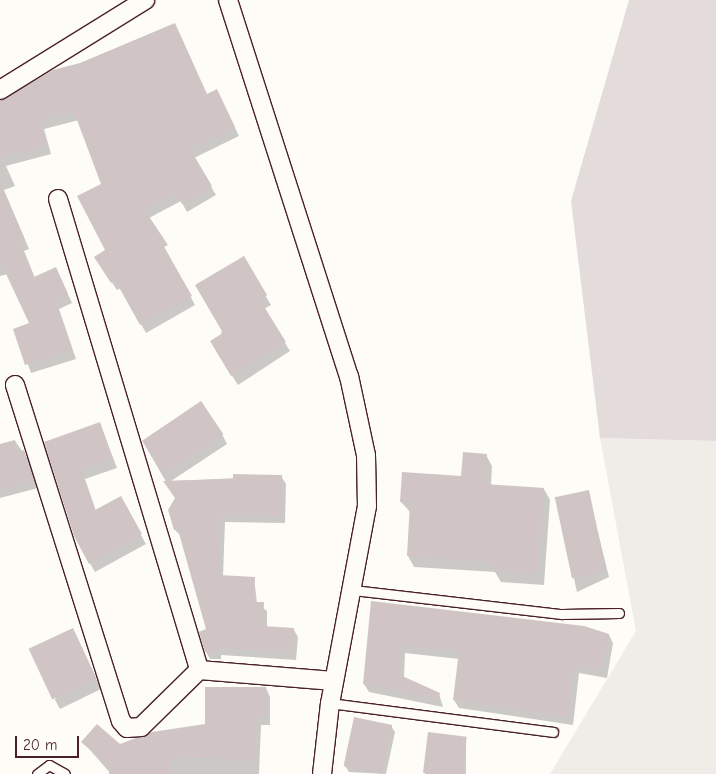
<!DOCTYPE html>
<style>
body{margin:0}
#map{position:relative;width:716px;height:774px;overflow:hidden;background:#fdfcf7;font-family:"Comic Neue",sans-serif}
div>[style]{position:absolute}
.built>*{inset:0;background:#f0ece8}
.green>*{inset:0;background:#e3dcda}
.shadow>*{inset:0;background:#0003}
.building>*{inset:0;background:#d0c5c4;transform-origin:0 0}
.roads{filter:drop-shadow(1px 0 #4a1f2b) drop-shadow(-1px 0 #4a1f2b) drop-shadow(0 1px #4a1f2b) drop-shadow(0 -1px #4a1f2b)}
.service>*{height:9px;margin:-4.5px;padding:0 4.5px;transform-origin:4.5px;border-radius:4.5px;background:#fdfcf7}
.minor>*{height:18px;margin:-9px;padding:0 9px;transform-origin:9px;border-radius:9px;background:#fdfcf7}
span{translate:-50% -50%;white-space:nowrap;text-align:center;line-height:1.15;-webkit-text-stroke:4px #fdfcf7;paint-order:stroke}
.scale{position:absolute;left:15px;top:736px;width:64px;height:22px;box-sizing:border-box;border:2px solid #4a1f2b;border-top:0;padding-left:6px;font-size:15px;line-height:18px;white-space:nowrap;color:#4a1f2b;-webkit-text-stroke:4px #fdfcf7;paint-order:stroke}
</style>
<div id="map">
<div class="built">
<div style="clip-path:polygon(600px 438px,716px 441px,716px 774px,550px 774px,636px 631px)"></div>
</div>
<div class="green">
<div style="clip-path:polygon(629px 0,716px 0,716px 441px,600px 438px,571px 201px)"></div>
</div>
<div class="shadow">
<div style="clip-path:polygon(53px 71px,221px 99px,239px 136px,194px 158px,216px 195px,187px 212px,181px 201px,149px 218px,195px 305px,146px 333px,121px 288px,117px 290px,101px 266px,107px 250px,103px 185px,79px 120px,44px 129px,51px 154px,6px 166px,15px 186px,4px 190px,29px 249px,24px 251px,35px 278px,60px 277px,72px 303px,59px 309px,76px 359px,31px 373px,15px 329px,31px 324px,8px 274px,0 276px,0 120px,4px 119px,0 101px)"></div>
<div style="clip-path:polygon(243px 258px,271px 305px,264px 309px,290px 351px,238px 385px,216px 351px)"></div>
<div style="clip-path:polygon(100px 424px,117px 468px,85px 479px,96px 511px,120px 498px,146px 544px,95px 572px,75px 536px,46px 443px)"></div>
<div style="clip-path:polygon(222px 434px,227px 444px,171px 481px,281px 476px,286px 484px,285px 523px,225px 522px,223px 576px,254px 578px,257px 603px,267px 611px,267px 628px,294px 630px,298px 637px,296px 660px,221px 655px,221px 659px,210px 659px,206px 652px,207px 629px,182px 537px,175px 530px,176px 499px,143px 442px)"></div>
<div style="clip-path:polygon(15px 441px,28px 459px,38px 488px,0 498px,0 445px)"></div>
<div style="clip-path:polygon(486px 455px,492px 466px,491px 485px,544px 489px,550px 500px,544px 585px,501px 582px,495px 572px,414px 567px,408px 556px,411px 513px,401px 502px,462px 478px)"></div>
<div style="clip-path:polygon(588px 492px,609px 577px,577px 592px,556px 498px)"></div>
<div style="clip-path:polygon(372px 602px,609px 635px,613px 643px,607px 678px,579px 673px,573px 725px,459px 708px,454px 700px,459px 659px,405px 653px,404px 678px,439px 694px,443px 707px,369px 692px,364px 684px)"></div>
<div style="clip-path:polygon(77px 639px,101px 689px,60px 709px,55px 700px)"></div>
<div style="clip-path:polygon(266px 688px,270px 697px,270px 725px,261px 725px,259px 774px,111px 774px,83px 742px,119px 746px,206px 725px)"></div>
<div style="clip-path:polygon(391px 726px,395px 732px,386px 774px,349px 772px,345px 766px)"></div>
<div style="clip-path:polygon(466px 738px,466px 774px,425px 774px,425px 772px)"></div>
</div>
<div class="building">
<div style="clip-path:polygon(175px 23px,207px 94px,217px 89px,235px 127px,190px 149px,212px 186px,182px 204px,175px 193px,144px 209px,168px 245px,164px 247px,192px 296px,140px 325px,115px 280px,111px 283px,94px 257px,105px 250px,77px 196px,101px 184px,74px 112px,40px 120px,47px 145px,0 158px,0 101px,53px 70px,80px 63px)"></div>
<div style="clip-path:polygon(0 182px,25px 240px,20px 242px,34px 277px,56px 267px,68px 294px,55px 300px,72px 350px,25px 365px,13px 329px,29px 323px,0 261px)"></div>
<div style="clip-path:polygon(244px 256px,267px 295px,260px 300px,286px 342px,231px 376px,210px 341px,223px 333px,195px 285px)"></div>
<div style="left:201px;top:401px;width:40px;height:71px;rotate:56deg"></div>
<div style="clip-path:polygon(100px 422px,113px 459px,81px 470px,95px 510px,121px 496px,142px 534px,89px 564px,74px 536px,44px 442px)"></div>
<div style="clip-path:polygon(15px 440px,18px 452px,24px 450px,34px 481px,0 489px,0 444px)"></div>
<div style="clip-path:polygon(463px 452px,487px 454px,485px 484px,544px 488px,538px 575px,493px 571px,494px 562px,407px 556px,410px 502px,400px 502px,402px 472px,461px 476px)"></div>
<div style="clip-path:polygon(233px 474px,282px 475px,282px 516px,221px 515px,219px 575px,255px 577px,254px 602px,264px 602px,263px 626px,294px 628px,293px 653px,218px 648px,218px 652px,205px 652px,199px 632px,206px 629px,178px 530px,174px 530px,168px 510px,175px 498px,163px 481px,233px 479px)"></div>
<div style="left:589px;top:490px;width:83px;height:35px;rotate:78deg"></div>
<div style="clip-path:polygon(371px 601px,584px 626px,609px 634px,602px 670px,574px 665px,568px 717px,453px 700px,459px 651px,401px 646px,400px 675px,440px 693px,438px 700px,363px 684px)"></div>
<div style="left:73px;top:628px;width:56px;height:49px;rotate:65deg"></div>
<div style="clip-path:polygon(205px 687px,266px 687px,266px 717px,257px 717px,255px 760px,170px 757px,173px 774px,109px 774px,110px 767px,81px 742px,97px 724px,120px 744px,152px 732px,205px 724px)"></div>
<div style="left:354px;top:717px;width:39px;height:50px;rotate:12deg"></div>
<div style="left:428px;top:732px;width:39px;height:41px;rotate:7deg"></div>
</div>
<div class="roads">
<div class="service">
<div style="left:353px;top:590px;width:210px;rotate:6.6deg"></div>
<div style="left:562px;top:614px;width:57px;rotate:-1deg"></div>
<div style="left:330px;top:703px;width:225px;rotate:7.4deg"></div>
<div style="left:37px;top:774px;width:15px;rotate:-37deg"></div>
<div style="left:49px;top:765px;width:18px;rotate:29deg"></div>
</div>
<div class="minor">
<div style="left:228px;top:0;width:395px;rotate:72.2deg"></div>
<div style="left:349px;top:376px;width:81px;rotate:77.9deg"></div>
<div style="left:366px;top:455px;width:51px;rotate:88.9deg"></div>
<div style="left:367px;top:506px;width:200px;rotate:100.6deg"></div>
<div style="left:330px;top:703px;width:71px;rotate:96.4deg"></div>
<div style="left:0;top:90px;width:171px;rotate:-31.8deg"></div>
<div style="left:58px;top:199px;width:492px;rotate:73.3deg"></div>
<div style="left:199px;top:670px;width:135px;rotate:4.7deg"></div>
<div style="left:15px;top:385px;width:352px;rotate:72.5deg"></div>
<div style="left:121px;top:721px;width:9px;rotate:49deg"></div>
<div style="left:127px;top:728px;width:14px;rotate:-4deg"></div>
<div style="left:141px;top:727px;width:81px;rotate:-44.5deg"></div>
</div>
</div>
<div class="scale">20 m</div>
</div>
